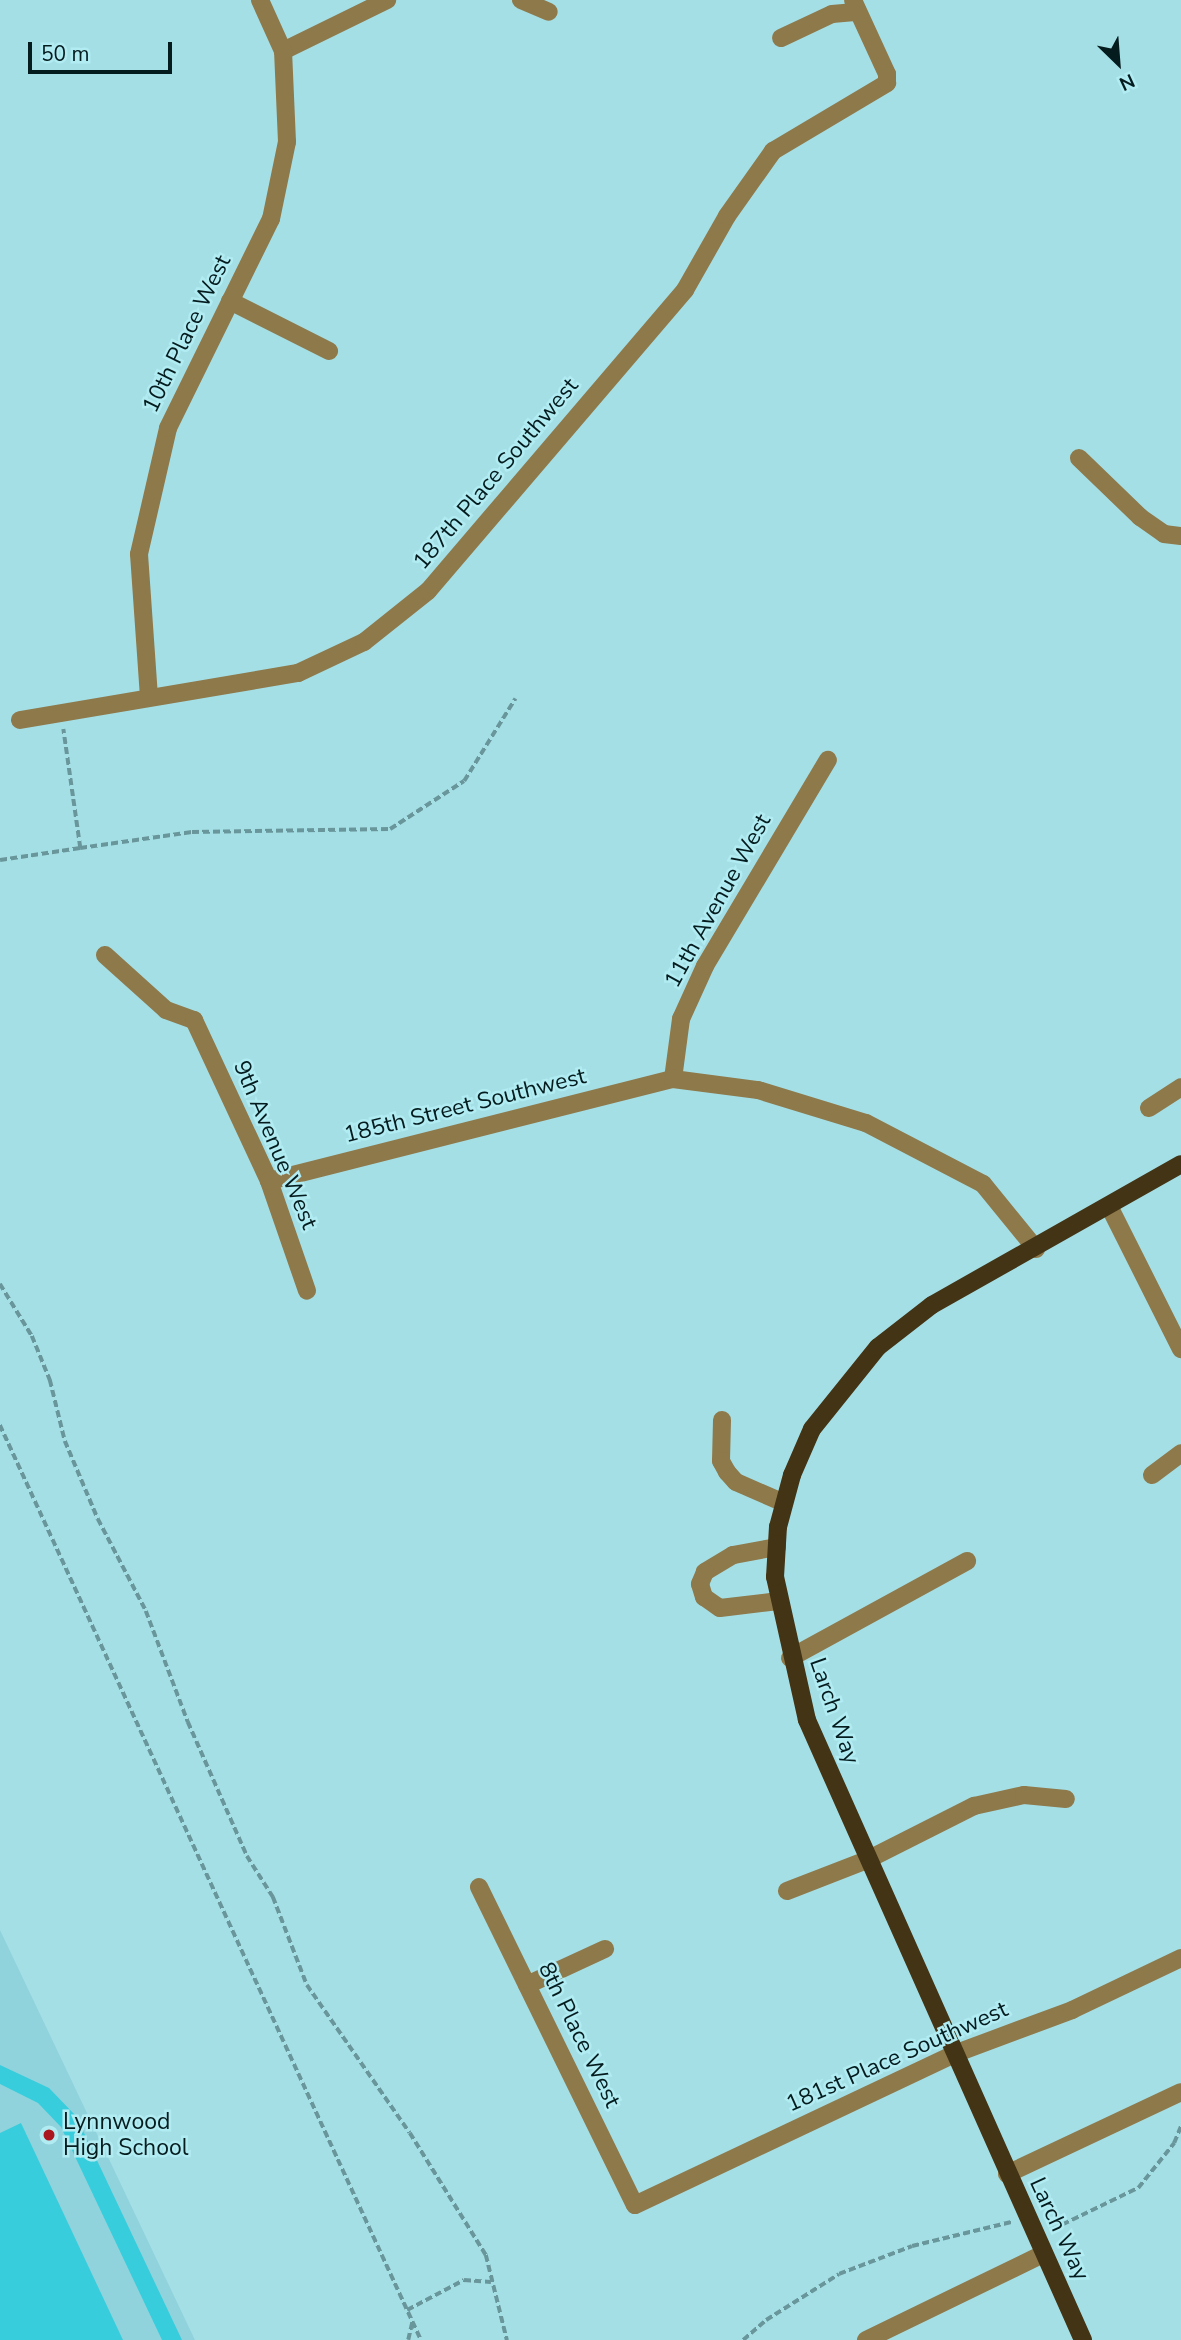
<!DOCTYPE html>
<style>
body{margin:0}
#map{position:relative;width:1181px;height:2340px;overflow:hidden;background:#a5dfe6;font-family:"Nunito Sans",sans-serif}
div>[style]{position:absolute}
.built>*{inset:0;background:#90d3dc}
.green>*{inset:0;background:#38cddd}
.path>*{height:3.5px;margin-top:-1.75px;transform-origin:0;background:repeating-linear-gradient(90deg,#69969b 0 7px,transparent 0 10.5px)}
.minor>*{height:18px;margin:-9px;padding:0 9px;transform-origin:9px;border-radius:9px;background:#8e794b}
.major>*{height:18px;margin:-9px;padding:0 9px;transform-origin:9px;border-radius:9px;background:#423414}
.dots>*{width:19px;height:19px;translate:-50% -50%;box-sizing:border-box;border:4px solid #b2ecf3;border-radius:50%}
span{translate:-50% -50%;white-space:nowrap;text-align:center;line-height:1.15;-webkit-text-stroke:5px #b2ecf3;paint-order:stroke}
.street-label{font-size:23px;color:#051c1f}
.poi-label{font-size:23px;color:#051c1f}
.left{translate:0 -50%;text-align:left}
.north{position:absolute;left:1083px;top:28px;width:70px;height:70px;-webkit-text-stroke:5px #b2ecf3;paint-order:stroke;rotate:155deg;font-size:19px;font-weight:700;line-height:28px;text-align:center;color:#051c1f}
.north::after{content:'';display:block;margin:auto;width:24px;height:32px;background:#051c1f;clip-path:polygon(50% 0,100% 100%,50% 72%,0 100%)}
.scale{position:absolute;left:28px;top:42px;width:144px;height:32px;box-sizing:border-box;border:4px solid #051c1f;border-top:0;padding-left:9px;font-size:21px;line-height:24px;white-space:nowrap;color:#051c1f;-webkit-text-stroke:5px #b2ecf3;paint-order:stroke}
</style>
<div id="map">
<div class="built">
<div style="clip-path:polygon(0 1930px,195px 2340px,0 2340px)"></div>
</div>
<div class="green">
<div style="clip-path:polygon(0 2065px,49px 2088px,76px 2116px,182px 2340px,162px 2340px,61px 2127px,38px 2103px,0 2084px)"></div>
<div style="clip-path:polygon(21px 2123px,123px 2340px,0 2340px,0 2133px)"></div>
</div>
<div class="path">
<div style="left:80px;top:848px;width:113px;rotate:-8.1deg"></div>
<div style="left:192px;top:832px;width:198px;rotate:-0.9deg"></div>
<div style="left:390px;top:829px;width:88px;rotate:-33deg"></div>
<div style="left:464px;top:781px;width:97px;rotate:-58.1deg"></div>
<div style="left:0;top:860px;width:81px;rotate:-8.5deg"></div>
<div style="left:80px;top:848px;width:120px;rotate:-98.1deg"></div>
<div style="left:0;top:1284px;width:61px;rotate:58.4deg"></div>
<div style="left:32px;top:1336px;width:48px;rotate:67.8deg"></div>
<div style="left:50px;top:1380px;width:63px;rotate:76.2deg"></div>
<div style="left:65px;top:1441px;width:85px;rotate:67.1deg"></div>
<div style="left:98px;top:1519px;width:104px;rotate:62.4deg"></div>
<div style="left:146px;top:1611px;width:119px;rotate:69.3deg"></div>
<div style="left:188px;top:1722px;width:146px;rotate:66.2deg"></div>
<div style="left:247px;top:1856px;width:49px;rotate:57.6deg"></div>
<div style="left:273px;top:1897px;width:94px;rotate:68.9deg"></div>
<div style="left:307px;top:1985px;width:180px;rotate:55.2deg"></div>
<div style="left:410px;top:2133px;width:144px;rotate:58.1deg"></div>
<div style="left:486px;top:2255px;width:88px;rotate:76.1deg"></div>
<div style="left:0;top:1425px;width:1007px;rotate:65.29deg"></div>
<div style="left:1053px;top:2229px;width:94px;rotate:-25.8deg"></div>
<div style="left:1138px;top:2188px;width:58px;rotate:-51.3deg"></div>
<div style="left:1174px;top:2143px;width:18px;rotate:-68deg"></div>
<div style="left:407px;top:2310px;width:64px;rotate:-27.8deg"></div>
<div style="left:464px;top:2280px;width:27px;rotate:4deg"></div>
<div style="left:408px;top:2340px;width:18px;rotate:-77deg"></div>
<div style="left:743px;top:2340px;width:30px;rotate:-41deg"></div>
<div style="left:766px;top:2320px;width:86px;rotate:-32.2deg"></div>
<div style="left:839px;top:2274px;width:78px;rotate:-21deg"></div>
<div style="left:912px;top:2246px;width:102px;rotate:-13.6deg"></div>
</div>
<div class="minor">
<div style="left:521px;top:0;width:30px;rotate:23deg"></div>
<div style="left:781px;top:38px;width:56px;rotate:-25.2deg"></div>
<div style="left:832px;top:14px;width:23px;rotate:-5deg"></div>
<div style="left:283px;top:51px;width:116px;rotate:-26.1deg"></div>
<div style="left:230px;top:301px;width:111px;rotate:26.8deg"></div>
<div style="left:1079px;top:458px;width:85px;rotate:44deg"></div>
<div style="left:1140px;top:517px;width:29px;rotate:35deg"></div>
<div style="left:1164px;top:534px;width:17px;rotate:7deg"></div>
<div style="left:149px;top:697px;width:143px;rotate:-94deg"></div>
<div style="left:139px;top:554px;width:129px;rotate:-77deg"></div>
<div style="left:168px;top:428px;width:233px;rotate:-63.8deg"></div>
<div style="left:271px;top:219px;width:79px;rotate:-78.3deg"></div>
<div style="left:287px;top:142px;width:91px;rotate:-92.5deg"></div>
<div style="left:283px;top:51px;width:56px;rotate:-114.3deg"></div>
<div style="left:20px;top:720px;width:282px;rotate:-9.6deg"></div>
<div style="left:298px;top:673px;width:73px;rotate:-25.2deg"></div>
<div style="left:364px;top:642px;width:82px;rotate:-38.6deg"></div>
<div style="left:428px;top:591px;width:396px;rotate:-49.5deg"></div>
<div style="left:685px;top:290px;width:85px;rotate:-60.4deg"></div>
<div style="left:727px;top:216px;width:80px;rotate:-54.7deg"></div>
<div style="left:773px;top:151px;width:133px;rotate:-30.8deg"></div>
<div style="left:887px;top:83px;width:9px;rotate:-90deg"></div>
<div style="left:887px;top:74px;width:81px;rotate:-114.7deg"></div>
<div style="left:105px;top:955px;width:82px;rotate:42deg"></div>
<div style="left:166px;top:1010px;width:30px;rotate:20deg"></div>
<div style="left:194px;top:1020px;width:178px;rotate:65deg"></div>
<div style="left:269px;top:1181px;width:116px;rotate:70.9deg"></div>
<div style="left:673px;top:1079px;width:61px;rotate:-82.4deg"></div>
<div style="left:681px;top:1019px;width:58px;rotate:-65.6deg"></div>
<div style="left:705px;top:966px;width:240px;rotate:-59.2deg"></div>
<div style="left:1149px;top:1108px;width:38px;rotate:-33deg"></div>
<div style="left:269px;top:1181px;width:417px;rotate:-14.2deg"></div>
<div style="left:673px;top:1079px;width:86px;rotate:7.4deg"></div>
<div style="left:758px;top:1090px;width:113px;rotate:17deg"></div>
<div style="left:866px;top:1123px;width:132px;rotate:27.5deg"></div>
<div style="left:983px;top:1184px;width:84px;rotate:50.8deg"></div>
<div style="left:1110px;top:1208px;width:158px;rotate:63.3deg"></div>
<div style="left:722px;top:1420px;width:41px;rotate:91.4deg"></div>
<div style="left:721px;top:1461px;width:13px;rotate:61deg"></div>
<div style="left:727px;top:1472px;width:13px;rotate:48deg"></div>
<div style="left:736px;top:1482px;width:52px;rotate:23.6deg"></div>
<div style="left:1152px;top:1475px;width:36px;rotate:-37deg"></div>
<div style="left:777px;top:1547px;width:45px;rotate:169.7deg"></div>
<div style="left:733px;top:1555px;width:33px;rotate:149deg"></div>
<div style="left:705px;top:1572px;width:13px;rotate:113deg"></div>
<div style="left:700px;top:1584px;width:14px;rotate:73deg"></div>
<div style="left:704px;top:1597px;width:19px;rotate:35deg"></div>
<div style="left:720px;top:1608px;width:59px;rotate:-6.8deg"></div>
<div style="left:790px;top:1658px;width:202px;rotate:-28.7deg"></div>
<div style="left:479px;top:1887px;width:354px;rotate:63.9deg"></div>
<div style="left:635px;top:2205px;width:353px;rotate:-25.3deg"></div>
<div style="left:954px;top:2054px;width:126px;rotate:-20.4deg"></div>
<div style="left:1072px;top:2010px;width:121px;rotate:-25.5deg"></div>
<div style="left:787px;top:1891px;width:86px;rotate:-21.2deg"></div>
<div style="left:867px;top:1860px;width:120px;rotate:-26.8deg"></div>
<div style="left:974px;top:1806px;width:51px;rotate:-12.4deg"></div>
<div style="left:1024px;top:1795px;width:42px;rotate:5.4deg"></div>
<div style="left:527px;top:1985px;width:86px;rotate:-24.8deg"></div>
<div style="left:1007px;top:2174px;width:192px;rotate:-25.2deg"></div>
<div style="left:866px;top:2340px;width:197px;rotate:-25.9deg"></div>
</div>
<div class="major">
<div style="left:1083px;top:2340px;width:679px;rotate:-114deg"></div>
<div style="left:807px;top:1720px;width:147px;rotate:-102.6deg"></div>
<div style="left:775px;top:1577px;width:50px;rotate:-86.6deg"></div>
<div style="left:778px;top:1527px;width:54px;rotate:-74.9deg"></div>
<div style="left:792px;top:1475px;width:50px;rotate:-66.5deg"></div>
<div style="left:812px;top:1429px;width:105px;rotate:-51.2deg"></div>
<div style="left:878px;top:1347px;width:68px;rotate:-37.9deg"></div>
<div style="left:932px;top:1305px;width:286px;rotate:-29.5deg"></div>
</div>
<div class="dots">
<div style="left:49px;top:2135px;background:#ab171e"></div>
</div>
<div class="street-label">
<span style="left:187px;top:334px;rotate:-64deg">10th Place West</span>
<span style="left:496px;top:474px;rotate:-50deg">187th Place Southwest</span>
<span style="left:718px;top:901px;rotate:-61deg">11th Avenue West</span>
<span style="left:465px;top:1106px;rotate:-14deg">185th Street Southwest</span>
<span style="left:275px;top:1145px;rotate:67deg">9th Avenue West</span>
<span style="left:834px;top:1711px;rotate:71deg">Larch Way</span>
<span style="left:579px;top:2035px;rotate:64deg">8th Place West</span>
<span style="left:897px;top:2057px;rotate:-24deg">181st Place Southwest</span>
<span style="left:1059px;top:2229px;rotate:65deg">Larch Way</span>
</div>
<div class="poi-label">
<span class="left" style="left:63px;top:2135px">Lynnwood<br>High School</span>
</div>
<div class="north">N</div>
<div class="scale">50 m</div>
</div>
